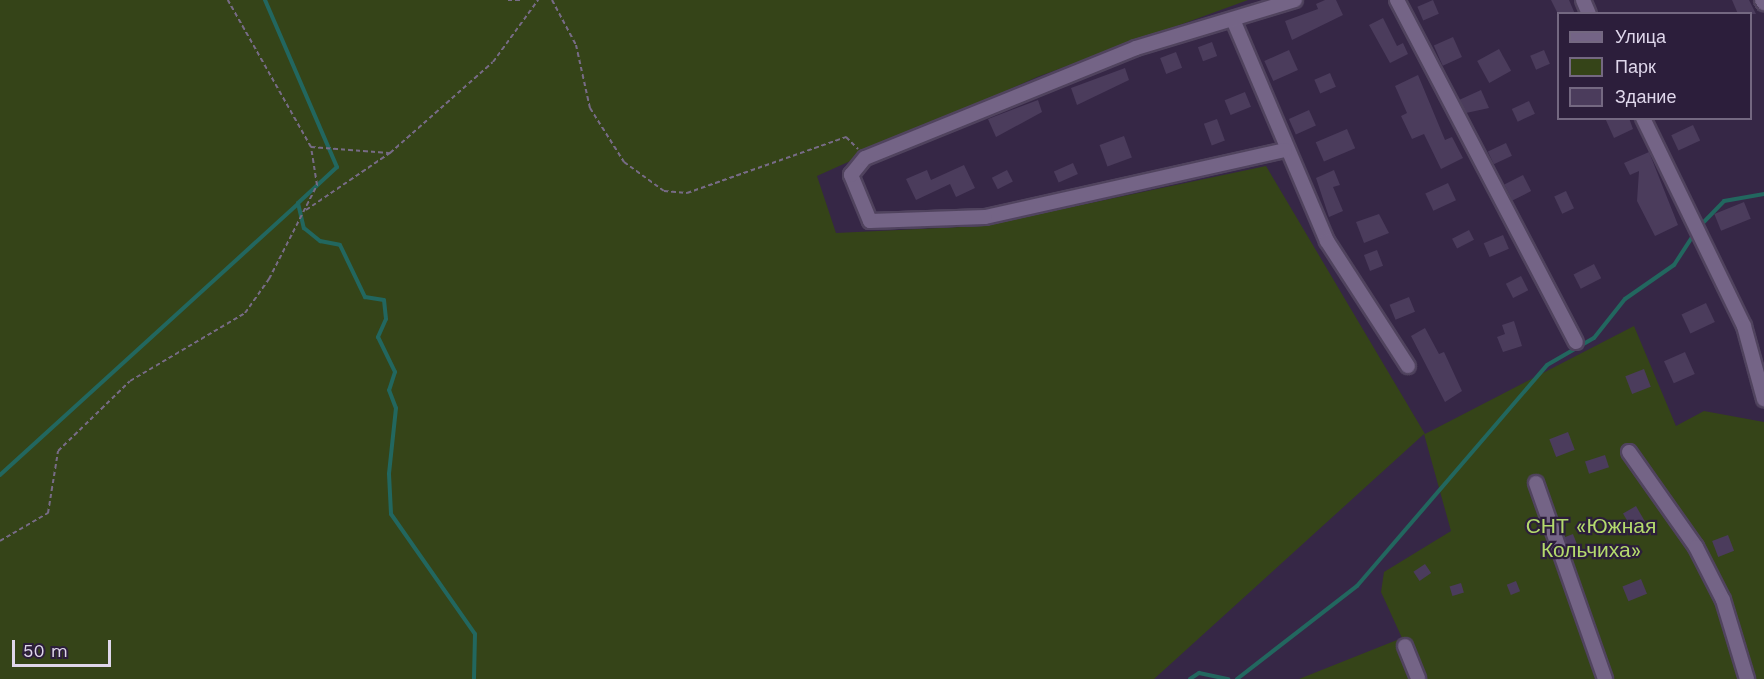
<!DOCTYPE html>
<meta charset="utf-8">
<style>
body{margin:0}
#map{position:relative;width:1764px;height:679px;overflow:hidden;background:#362746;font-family:"Work Sans",sans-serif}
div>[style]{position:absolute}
.green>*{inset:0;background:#354418}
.stream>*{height:4px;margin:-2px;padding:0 2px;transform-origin:2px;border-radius:2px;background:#22675f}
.building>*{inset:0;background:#4b3c5c;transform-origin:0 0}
.path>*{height:2px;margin-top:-1px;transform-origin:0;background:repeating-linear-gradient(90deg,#776b86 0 4.5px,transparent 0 7.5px)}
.roads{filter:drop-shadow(2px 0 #50435e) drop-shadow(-2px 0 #50435e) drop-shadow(0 2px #50435e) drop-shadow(0 -2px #50435e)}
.minor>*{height:14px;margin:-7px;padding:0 7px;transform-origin:7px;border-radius:7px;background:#746486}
span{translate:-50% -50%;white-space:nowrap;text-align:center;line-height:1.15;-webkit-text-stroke:4.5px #2c1e3b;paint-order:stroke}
.park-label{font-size:21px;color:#b4da6d}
.legend{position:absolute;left:1557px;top:12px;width:195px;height:108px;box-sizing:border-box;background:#2c1e3b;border:2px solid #746881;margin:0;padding:8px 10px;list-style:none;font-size:18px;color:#dfd7eb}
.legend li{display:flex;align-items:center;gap:12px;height:30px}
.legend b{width:30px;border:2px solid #746881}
.scale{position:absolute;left:12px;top:640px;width:99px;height:27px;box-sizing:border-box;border:3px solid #dfd7eb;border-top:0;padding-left:8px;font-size:18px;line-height:21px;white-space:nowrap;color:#dfd7eb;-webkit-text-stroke:4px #2c1e3b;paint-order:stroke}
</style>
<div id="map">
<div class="green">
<div style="clip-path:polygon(0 0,1248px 0,1037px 77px,817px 176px,836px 233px,982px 226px,1266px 166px,1425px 434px,1634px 326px,1676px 426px,1704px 411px,1764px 422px,1764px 679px,1299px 679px,1402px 638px,1381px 592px,1384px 572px,1451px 531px,1424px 434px,1154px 679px,0 679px)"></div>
</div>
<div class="stream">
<div style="left:265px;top:0;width:182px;rotate:66.7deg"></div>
<div style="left:337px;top:167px;width:53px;rotate:137.3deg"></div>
<div style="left:298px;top:203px;width:26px;rotate:77deg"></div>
<div style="left:304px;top:228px;width:21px;rotate:39deg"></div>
<div style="left:320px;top:241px;width:20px;rotate:11deg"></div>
<div style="left:340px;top:245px;width:58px;rotate:64.3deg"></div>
<div style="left:365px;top:297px;width:19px;rotate:9deg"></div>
<div style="left:384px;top:300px;width:19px;rotate:84deg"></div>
<div style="left:386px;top:319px;width:20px;rotate:114deg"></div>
<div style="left:378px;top:337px;width:39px;rotate:64deg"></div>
<div style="left:395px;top:372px;width:19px;rotate:108deg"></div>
<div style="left:389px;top:390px;width:19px;rotate:69deg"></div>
<div style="left:396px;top:408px;width:66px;rotate:96.1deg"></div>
<div style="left:389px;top:474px;width:40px;rotate:87.1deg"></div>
<div style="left:391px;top:514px;width:146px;rotate:55deg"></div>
<div style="left:475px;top:634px;width:45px;rotate:91.3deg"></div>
<div style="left:1699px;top:227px;width:36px;rotate:-46deg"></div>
<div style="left:1724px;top:201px;width:41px;rotate:-9.9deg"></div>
<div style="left:0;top:475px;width:403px;rotate:-42.3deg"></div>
<div style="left:1190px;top:679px;width:11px;rotate:-34deg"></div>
<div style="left:1199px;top:673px;width:30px;rotate:12deg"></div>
<div style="left:1237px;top:679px;width:152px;rotate:-37.8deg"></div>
<div style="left:1357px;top:586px;width:291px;rotate:-49.3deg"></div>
<div style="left:1547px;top:365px;width:54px;rotate:-29.9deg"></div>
<div style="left:1594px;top:338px;width:50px;rotate:-51.5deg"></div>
<div style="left:1625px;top:299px;width:60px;rotate:-34.8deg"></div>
<div style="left:1674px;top:265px;width:38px;rotate:-57deg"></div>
</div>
<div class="building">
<div style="clip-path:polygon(1325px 0,1336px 0,1343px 15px,1292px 40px,1285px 21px,1318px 9px,1316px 4px)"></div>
<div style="left:1433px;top:0;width:15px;height:17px;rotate:67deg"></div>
<div style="clip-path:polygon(1551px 0,1569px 0,1575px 14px,1558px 14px)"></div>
<div style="clip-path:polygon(1732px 0,1749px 0,1756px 14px,1738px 14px)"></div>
<div style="clip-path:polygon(1383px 18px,1397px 46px,1403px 43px,1408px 54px,1390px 63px,1369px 25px)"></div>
<div style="left:1453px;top:37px;width:22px;height:21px;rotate:66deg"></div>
<div style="left:1212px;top:42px;width:15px;height:15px;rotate:70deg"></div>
<div style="left:1499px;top:49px;width:25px;height:25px;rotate:61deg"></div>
<div style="left:1289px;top:50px;width:22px;height:27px;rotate:66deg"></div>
<div style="left:1544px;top:50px;width:15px;height:15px;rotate:67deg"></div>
<div style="left:1176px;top:52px;width:17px;height:17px;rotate:69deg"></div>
<div style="clip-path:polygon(1125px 68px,1129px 80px,1077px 105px,1071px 88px)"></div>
<div style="left:1330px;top:73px;width:15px;height:17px;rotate:67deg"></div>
<div style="clip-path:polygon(1418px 75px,1445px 140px,1452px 137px,1463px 158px,1441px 169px,1424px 134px,1412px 139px,1401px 116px,1407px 113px,1395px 86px)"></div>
<div style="clip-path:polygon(1481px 90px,1489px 108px,1466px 113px,1459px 100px)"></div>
<div style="left:1245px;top:92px;width:16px;height:22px;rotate:68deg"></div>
<div style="clip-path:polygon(1038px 100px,1042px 112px,996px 137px,988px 119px)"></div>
<div style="left:1529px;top:101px;width:14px;height:19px;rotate:65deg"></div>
<div style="left:1309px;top:110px;width:17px;height:22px;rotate:66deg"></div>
<div style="clip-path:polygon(1605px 118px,1629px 118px,1633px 129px,1614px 138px)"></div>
<div style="left:1217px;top:119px;width:23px;height:14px;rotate:70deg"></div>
<div style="left:1693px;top:125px;width:17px;height:24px;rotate:65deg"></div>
<div style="left:1347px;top:129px;width:21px;height:34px;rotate:67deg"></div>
<div style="left:1124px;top:136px;width:23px;height:26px;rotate:70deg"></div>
<div style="left:1506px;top:143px;width:14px;height:20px;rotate:65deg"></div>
<div style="clip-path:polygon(1649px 152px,1678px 225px,1655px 236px,1637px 201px,1639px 171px,1630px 175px,1624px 163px)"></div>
<div style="left:1073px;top:163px;width:12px;height:21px;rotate:66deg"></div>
<div style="clip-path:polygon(964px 165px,975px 188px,956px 197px,950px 184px,916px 200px,906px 179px,927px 170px,931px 180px)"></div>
<div style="left:1007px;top:170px;width:13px;height:17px;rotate:63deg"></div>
<div style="clip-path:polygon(1334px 170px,1340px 185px,1333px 187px,1343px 211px,1329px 217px,1316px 178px)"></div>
<div style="left:1523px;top:175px;width:18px;height:21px;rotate:63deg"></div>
<div style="left:1448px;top:183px;width:19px;height:25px;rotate:65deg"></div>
<div style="left:1566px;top:191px;width:19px;height:13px;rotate:65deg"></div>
<div style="left:1744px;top:202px;width:18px;height:32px;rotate:68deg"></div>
<div style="clip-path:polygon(1379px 214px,1389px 233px,1364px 243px,1356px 222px)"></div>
<div style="left:1469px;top:230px;width:11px;height:19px;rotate:63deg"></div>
<div style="left:1503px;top:235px;width:15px;height:21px;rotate:67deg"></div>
<div style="left:1377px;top:250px;width:17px;height:14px;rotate:69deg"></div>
<div style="left:1594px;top:264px;width:16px;height:23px;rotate:63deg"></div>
<div style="left:1521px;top:276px;width:16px;height:17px;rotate:63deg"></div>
<div style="left:1409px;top:297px;width:16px;height:21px;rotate:68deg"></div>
<div style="left:1706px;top:303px;width:21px;height:27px;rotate:65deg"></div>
<div style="clip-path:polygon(1514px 321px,1522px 346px,1503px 352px,1497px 337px,1505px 334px,1502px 325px)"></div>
<div style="clip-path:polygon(1425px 328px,1439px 354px,1444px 352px,1462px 391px,1445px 402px,1411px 336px)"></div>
<div style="left:1685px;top:352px;width:24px;height:23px;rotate:66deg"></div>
<div style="left:1644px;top:369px;width:19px;height:20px;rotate:69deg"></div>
<div style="left:1568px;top:432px;width:19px;height:20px;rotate:69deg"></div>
<div style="left:1605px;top:455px;width:13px;height:21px;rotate:72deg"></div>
<div style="left:1636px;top:506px;width:22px;height:15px;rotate:60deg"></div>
<div style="left:1573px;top:534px;width:14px;height:9px;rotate:69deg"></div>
<div style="left:1728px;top:535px;width:17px;height:17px;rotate:69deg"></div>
<div style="left:1425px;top:564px;width:11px;height:14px;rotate:56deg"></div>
<div style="left:1641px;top:579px;width:16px;height:20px;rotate:68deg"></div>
<div style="left:1516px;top:581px;width:11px;height:10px;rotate:68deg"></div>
<div style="left:1461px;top:583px;width:10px;height:12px;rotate:73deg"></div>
</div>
<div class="path">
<div style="left:508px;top:0;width:12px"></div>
<div style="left:552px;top:0;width:51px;rotate:61.9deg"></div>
<div style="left:576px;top:45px;width:65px;rotate:77.5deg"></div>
<div style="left:590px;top:108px;width:64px;rotate:57.8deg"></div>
<div style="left:624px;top:162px;width:49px;rotate:35.9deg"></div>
<div style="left:664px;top:191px;width:23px;rotate:5deg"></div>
<div style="left:687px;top:193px;width:169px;rotate:-19.4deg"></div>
<div style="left:846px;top:137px;width:17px;rotate:45deg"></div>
<div style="left:311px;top:147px;width:78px;rotate:4.4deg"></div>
<div style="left:306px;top:210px;width:102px;rotate:-34.2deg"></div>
<div style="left:390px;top:153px;width:137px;rotate:-41.5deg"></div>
<div style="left:493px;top:62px;width:77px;rotate:-54deg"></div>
<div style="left:0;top:541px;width:56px;rotate:-30.3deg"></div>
<div style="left:48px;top:513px;width:63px;rotate:-80.8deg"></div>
<div style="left:58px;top:451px;width:100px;rotate:-44.2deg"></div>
<div style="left:130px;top:381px;width:134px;rotate:-30.6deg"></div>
<div style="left:245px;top:313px;width:42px;rotate:-54.8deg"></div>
<div style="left:269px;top:279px;width:106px;rotate:-62.9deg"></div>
<div style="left:317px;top:185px;width:38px;rotate:-99deg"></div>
<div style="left:311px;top:147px;width:169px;rotate:-119.5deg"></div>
</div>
<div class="roads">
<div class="minor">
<div style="left:1397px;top:0;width:386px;rotate:62.4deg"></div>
<div style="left:1583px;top:0;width:15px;rotate:67deg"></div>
<div style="left:1762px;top:0;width:4px;rotate:56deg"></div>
<div style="left:1234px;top:22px;width:238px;rotate:67deg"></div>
<div style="left:1327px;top:241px;width:149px;rotate:57.1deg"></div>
<div style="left:1643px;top:118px;width:231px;rotate:64.1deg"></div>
<div style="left:1744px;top:326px;width:76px;rotate:74.7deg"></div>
<div style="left:1285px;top:150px;width:307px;rotate:167.4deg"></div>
<div style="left:985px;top:217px;width:115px;rotate:178deg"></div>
<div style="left:870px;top:221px;width:50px;rotate:-112.4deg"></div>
<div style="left:851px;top:175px;width:22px;rotate:-51deg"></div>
<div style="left:865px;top:158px;width:292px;rotate:-22.1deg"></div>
<div style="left:1136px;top:48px;width:166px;rotate:-16.8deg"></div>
<div style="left:1629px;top:452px;width:116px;rotate:54.8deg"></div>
<div style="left:1696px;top:547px;width:59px;rotate:63deg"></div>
<div style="left:1723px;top:600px;width:83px;rotate:73.1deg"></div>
<div style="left:1536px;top:483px;width:208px;rotate:70.6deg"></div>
<div style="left:1405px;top:646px;width:35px;rotate:68deg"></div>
</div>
</div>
<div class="park-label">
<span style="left:1591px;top:538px">СНТ «Южная<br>Кольчиха»</span>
</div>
<ul class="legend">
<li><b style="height:8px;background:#746486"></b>Улица</li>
<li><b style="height:16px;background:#354418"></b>Парк</li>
<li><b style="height:16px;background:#4b3c5c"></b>Здание</li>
</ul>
<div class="scale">50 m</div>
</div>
